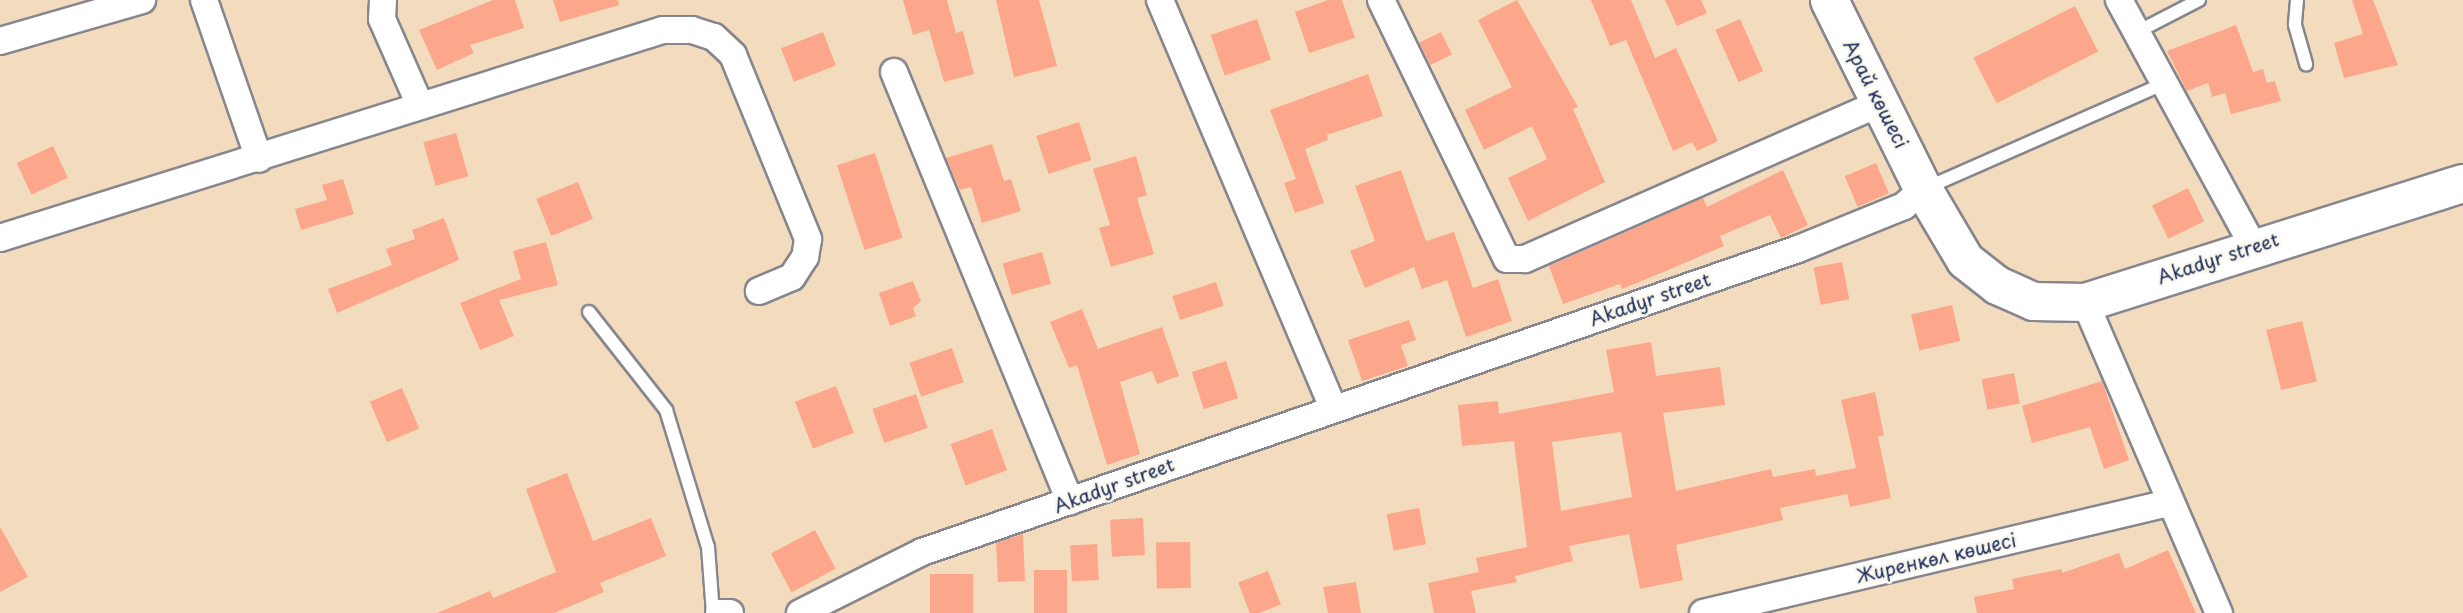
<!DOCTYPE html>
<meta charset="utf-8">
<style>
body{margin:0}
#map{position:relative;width:2463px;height:613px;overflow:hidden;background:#f3dcbd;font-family:"Playpen Sans",sans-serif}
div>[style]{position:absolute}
.building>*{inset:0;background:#fca68c;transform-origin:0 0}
.roads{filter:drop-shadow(2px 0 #87868e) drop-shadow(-2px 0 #87868e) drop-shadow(0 2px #87868e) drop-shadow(0 -2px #87868e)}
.lane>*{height:12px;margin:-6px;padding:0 6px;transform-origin:6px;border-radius:6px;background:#fff}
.street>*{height:26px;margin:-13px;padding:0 13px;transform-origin:13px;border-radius:13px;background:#fff}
.secondary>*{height:37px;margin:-18.5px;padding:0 18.5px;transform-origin:18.5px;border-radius:18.5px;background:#fff}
span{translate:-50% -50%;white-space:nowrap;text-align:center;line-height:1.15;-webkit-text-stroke:5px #fbf7ec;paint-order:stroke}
.street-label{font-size:19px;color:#1b2f5e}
</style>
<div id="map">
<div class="building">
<div style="clip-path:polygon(493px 0,515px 0,524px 28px,470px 45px,474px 53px,437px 70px,419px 30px)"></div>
<div style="clip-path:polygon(553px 0,618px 0,619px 5px,560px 22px)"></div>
<div style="clip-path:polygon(903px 0,947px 0,956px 33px,963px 31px,974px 74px,944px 82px,929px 30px,913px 35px)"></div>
<div style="clip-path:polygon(996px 0,1039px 0,1057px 66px,1014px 77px)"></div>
<div style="clip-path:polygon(1328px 0,1342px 0,1355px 38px,1309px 53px,1295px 12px)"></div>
<div style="clip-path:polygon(1517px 0,1578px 107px,1573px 109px,1605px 182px,1528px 221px,1508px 178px,1547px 159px,1532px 126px,1484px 150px,1465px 110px,1512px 87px,1478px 20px)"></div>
<div style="clip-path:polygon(1591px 0,1631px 0,1655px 58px,1676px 48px,1718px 141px,1697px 151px,1692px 142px,1673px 151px,1626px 40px,1610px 46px)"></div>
<div style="clip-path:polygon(1665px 0,1701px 0,1707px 13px,1677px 26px)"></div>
<div style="clip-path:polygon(2352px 0,2373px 0,2398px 65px,2344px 78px,2334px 43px,2363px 34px)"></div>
<div style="left:2075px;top:6px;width:51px;height:114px;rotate:63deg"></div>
<div style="left:1257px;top:19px;width:43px;height:49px;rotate:71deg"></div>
<div style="left:1740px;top:19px;width:57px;height:27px;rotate:66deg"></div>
<div style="clip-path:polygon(2236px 25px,2253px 72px,2263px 69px,2267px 83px,2275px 81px,2281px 101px,2231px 114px,2225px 93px,2212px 97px,2208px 83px,2187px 91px,2167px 51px)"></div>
<div style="left:823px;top:32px;width:36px;height:45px;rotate:69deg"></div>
<div style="left:1441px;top:32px;width:25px;height:24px;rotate:64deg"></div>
<div style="clip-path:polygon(1368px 74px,1383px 116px,1327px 135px,1328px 140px,1305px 149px,1324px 203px,1295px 213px,1284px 183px,1296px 179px,1270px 110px)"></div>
<div style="left:1079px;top:122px;width:40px;height:45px;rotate:72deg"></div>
<div style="left:456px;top:133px;width:45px;height:34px;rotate:74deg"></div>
<div style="clip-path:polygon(992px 144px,1004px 181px,1011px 179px,1021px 211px,982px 223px,971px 187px,960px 190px,946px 158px)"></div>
<div style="left:53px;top:146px;width:35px;height:40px;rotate:65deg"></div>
<div style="left:875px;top:153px;width:89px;height:40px;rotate:72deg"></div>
<div style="clip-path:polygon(1136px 156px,1147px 195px,1137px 198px,1154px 254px,1111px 267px,1099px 228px,1110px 225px,1093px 169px)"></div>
<div style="left:1876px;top:163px;width:33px;height:34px;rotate:67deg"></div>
<div style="clip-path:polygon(1401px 170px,1426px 241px,1454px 232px,1473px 288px,1498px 279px,1512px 321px,1466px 337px,1447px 280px,1422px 289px,1414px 267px,1365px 288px,1350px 251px,1375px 241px,1355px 186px)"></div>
<div style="clip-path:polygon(1783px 170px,1808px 225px,1781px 238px,1770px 215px,1720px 236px,1724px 246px,1673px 268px,1622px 289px,1620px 284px,1563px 304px,1549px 266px,1703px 198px,1707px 207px)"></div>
<div style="clip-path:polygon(343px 179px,354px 214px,301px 230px,295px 209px,327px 200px,322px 185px)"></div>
<div style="left:578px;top:182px;width:40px;height:45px;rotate:68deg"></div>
<div style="left:2188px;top:188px;width:37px;height:40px;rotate:64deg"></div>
<div style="clip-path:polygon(444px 218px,459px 260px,337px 313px,328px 289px,392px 265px,386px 249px,415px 239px,412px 230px)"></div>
<div style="clip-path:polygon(546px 242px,558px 285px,499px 300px,514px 336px,480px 350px,460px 303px,521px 279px,513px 251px)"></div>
<div style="left:1042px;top:252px;width:33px;height:41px;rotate:74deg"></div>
<div style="left:1842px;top:262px;width:38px;height:29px;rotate:79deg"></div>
<div style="clip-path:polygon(913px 281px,921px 301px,913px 308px,916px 316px,890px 326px,879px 293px)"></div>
<div style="left:1216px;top:282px;width:25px;height:46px;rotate:72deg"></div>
<div style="left:1952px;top:305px;width:37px;height:42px;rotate:77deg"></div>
<div style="clip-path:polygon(1082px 309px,1098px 349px,1162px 327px,1179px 376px,1157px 384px,1152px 371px,1120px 382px,1140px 454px,1107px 465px,1077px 365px,1069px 368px,1050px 322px)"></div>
<div style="clip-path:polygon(1409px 320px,1416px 340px,1401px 345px,1408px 366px,1362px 381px,1348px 340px)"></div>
<div style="left:2302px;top:321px;width:62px;height:37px;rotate:76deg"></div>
<div style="clip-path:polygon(evenodd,1651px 342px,1656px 376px,1720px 367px,1725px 405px,1663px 413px,1676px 491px,1771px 469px,1773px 477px,1815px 469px,1816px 476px,1856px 468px,1841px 400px,1875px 392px,1884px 435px,1878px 437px,1891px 498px,1850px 507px,1847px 494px,1780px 508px,1783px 520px,1676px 545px,1683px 580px,1640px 589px,1629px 534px,1569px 546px,1573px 561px,1515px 576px,1517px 582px,1471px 591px,1476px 613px,1434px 613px,1428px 583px,1479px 572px,1476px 558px,1527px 547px,1514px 441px,1462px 446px,1458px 405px,1498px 401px,1499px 414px,1614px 392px,1606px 350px,1651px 342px,1621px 432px,1632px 497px,1561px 511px,1552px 442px,1621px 432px)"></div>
<div style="left:952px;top:348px;width:36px;height:45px;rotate:71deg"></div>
<div style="left:1226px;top:361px;width:39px;height:36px;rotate:72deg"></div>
<div style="left:2014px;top:373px;width:31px;height:33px;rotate:79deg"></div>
<div style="clip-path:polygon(2102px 381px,2129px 460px,2104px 469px,2090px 427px,2032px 443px,2022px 406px)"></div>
<div style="left:836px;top:386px;width:50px;height:44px;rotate:69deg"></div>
<div style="left:402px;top:388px;width:44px;height:35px;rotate:67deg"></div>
<div style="left:916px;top:394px;width:36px;height:46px;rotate:71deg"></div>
<div style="left:992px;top:429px;width:44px;height:44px;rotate:70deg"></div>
<div style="clip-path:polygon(567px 473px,593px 541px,651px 518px,666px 556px,600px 583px,604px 592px,554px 613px,437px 613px,490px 591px,493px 598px,556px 572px,526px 489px)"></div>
<div style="left:1419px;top:508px;width:37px;height:33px;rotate:79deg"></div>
<div style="left:1143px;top:518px;width:37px;height:33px;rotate:87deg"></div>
<div style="clip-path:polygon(0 527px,28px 577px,0 592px)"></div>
<div style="left:815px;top:530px;width:44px;height:50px;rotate:62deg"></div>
<div style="clip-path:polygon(1023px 534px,1025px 581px,998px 582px,996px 543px)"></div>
<div style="left:1190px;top:542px;width:46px;height:34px;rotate:89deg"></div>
<div style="left:1097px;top:544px;width:36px;height:27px;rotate:87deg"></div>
<div style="clip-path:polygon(2168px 550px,2196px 613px,1977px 613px,1974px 597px,2014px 589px,2012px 579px,2062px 569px,2062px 573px,2119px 553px,2125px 569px)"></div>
<div style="left:1034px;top:570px;width:33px;height:43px"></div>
<div style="left:1268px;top:571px;width:36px;height:32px;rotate:69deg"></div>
<div style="left:930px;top:574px;width:43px;height:39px"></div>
<div style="clip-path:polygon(1356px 582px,1361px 613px,1328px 613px,1323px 587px)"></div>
</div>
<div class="roads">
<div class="lane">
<div style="left:2297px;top:0;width:25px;rotate:95deg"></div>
<div style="left:2295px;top:25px;width:41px;rotate:74.2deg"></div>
<div style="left:2135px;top:33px;width:72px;rotate:-27.3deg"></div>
<div style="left:1926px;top:188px;width:259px;rotate:-23.7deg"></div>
<div style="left:589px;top:312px;width:125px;rotate:51.8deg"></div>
<div style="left:666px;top:410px;width:143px;rotate:73deg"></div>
<div style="left:708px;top:547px;width:66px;rotate:85.7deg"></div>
</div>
<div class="street">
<div style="left:204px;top:0;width:168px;rotate:70.9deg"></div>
<div style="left:383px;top:0;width:19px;rotate:93deg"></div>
<div style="left:382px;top:19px;width:92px;rotate:66.2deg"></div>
<div style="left:1160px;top:0;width:442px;rotate:67deg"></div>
<div style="left:1381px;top:0;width:288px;rotate:64.1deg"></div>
<div style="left:1507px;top:259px;width:18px"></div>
<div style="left:1525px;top:259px;width:389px;rotate:-23.7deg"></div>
<div style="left:2119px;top:0;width:280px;rotate:61.4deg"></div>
<div style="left:0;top:41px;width:148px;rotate:-16.1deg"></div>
<div style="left:894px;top:72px;width:464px;rotate:67.7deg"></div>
<div style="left:0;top:238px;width:695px;rotate:-17.42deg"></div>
<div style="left:663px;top:30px;width:29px"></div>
<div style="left:692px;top:30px;width:23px;rotate:18deg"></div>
<div style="left:714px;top:37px;width:26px;rotate:43deg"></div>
<div style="left:733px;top:55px;width:199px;rotate:67.8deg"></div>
<div style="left:808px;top:239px;width:18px;rotate:99deg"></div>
<div style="left:805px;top:257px;width:24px;rotate:123deg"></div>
<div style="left:792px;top:277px;width:36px;rotate:157deg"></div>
<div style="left:2085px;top:302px;width:339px;rotate:66.7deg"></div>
<div style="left:719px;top:613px;width:11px"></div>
<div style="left:800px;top:613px;width:136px;rotate:-26.6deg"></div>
<div style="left:922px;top:552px;width:927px;rotate:-19.08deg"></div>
<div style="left:1798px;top:249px;width:114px;rotate:-22.1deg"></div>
<div style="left:1904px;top:206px;width:25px;rotate:-42deg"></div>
<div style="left:1703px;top:613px;width:478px;rotate:-13.3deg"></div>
</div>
<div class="secondary">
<div style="left:1829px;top:0;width:211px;rotate:63.6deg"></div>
<div style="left:1923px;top:189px;width:82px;rotate:59.4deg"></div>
<div style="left:1965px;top:260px;width:41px;rotate:38deg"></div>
<div style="left:1997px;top:285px;width:39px;rotate:24deg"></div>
<div style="left:2033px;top:301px;width:52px;rotate:1.1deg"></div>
<div style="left:2085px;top:302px;width:396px;rotate:-17.5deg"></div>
</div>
</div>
<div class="street-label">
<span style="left:1876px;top:94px;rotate:63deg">Арай көшесі</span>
<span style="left:2218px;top:258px;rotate:-18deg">Akadyr street</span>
<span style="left:1650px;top:299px;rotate:-19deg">Akadyr street</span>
<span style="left:1114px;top:485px;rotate:-20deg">Akadyr street</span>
<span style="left:1936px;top:558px;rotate:-13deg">Жиренкөл көшесі</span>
</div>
</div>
